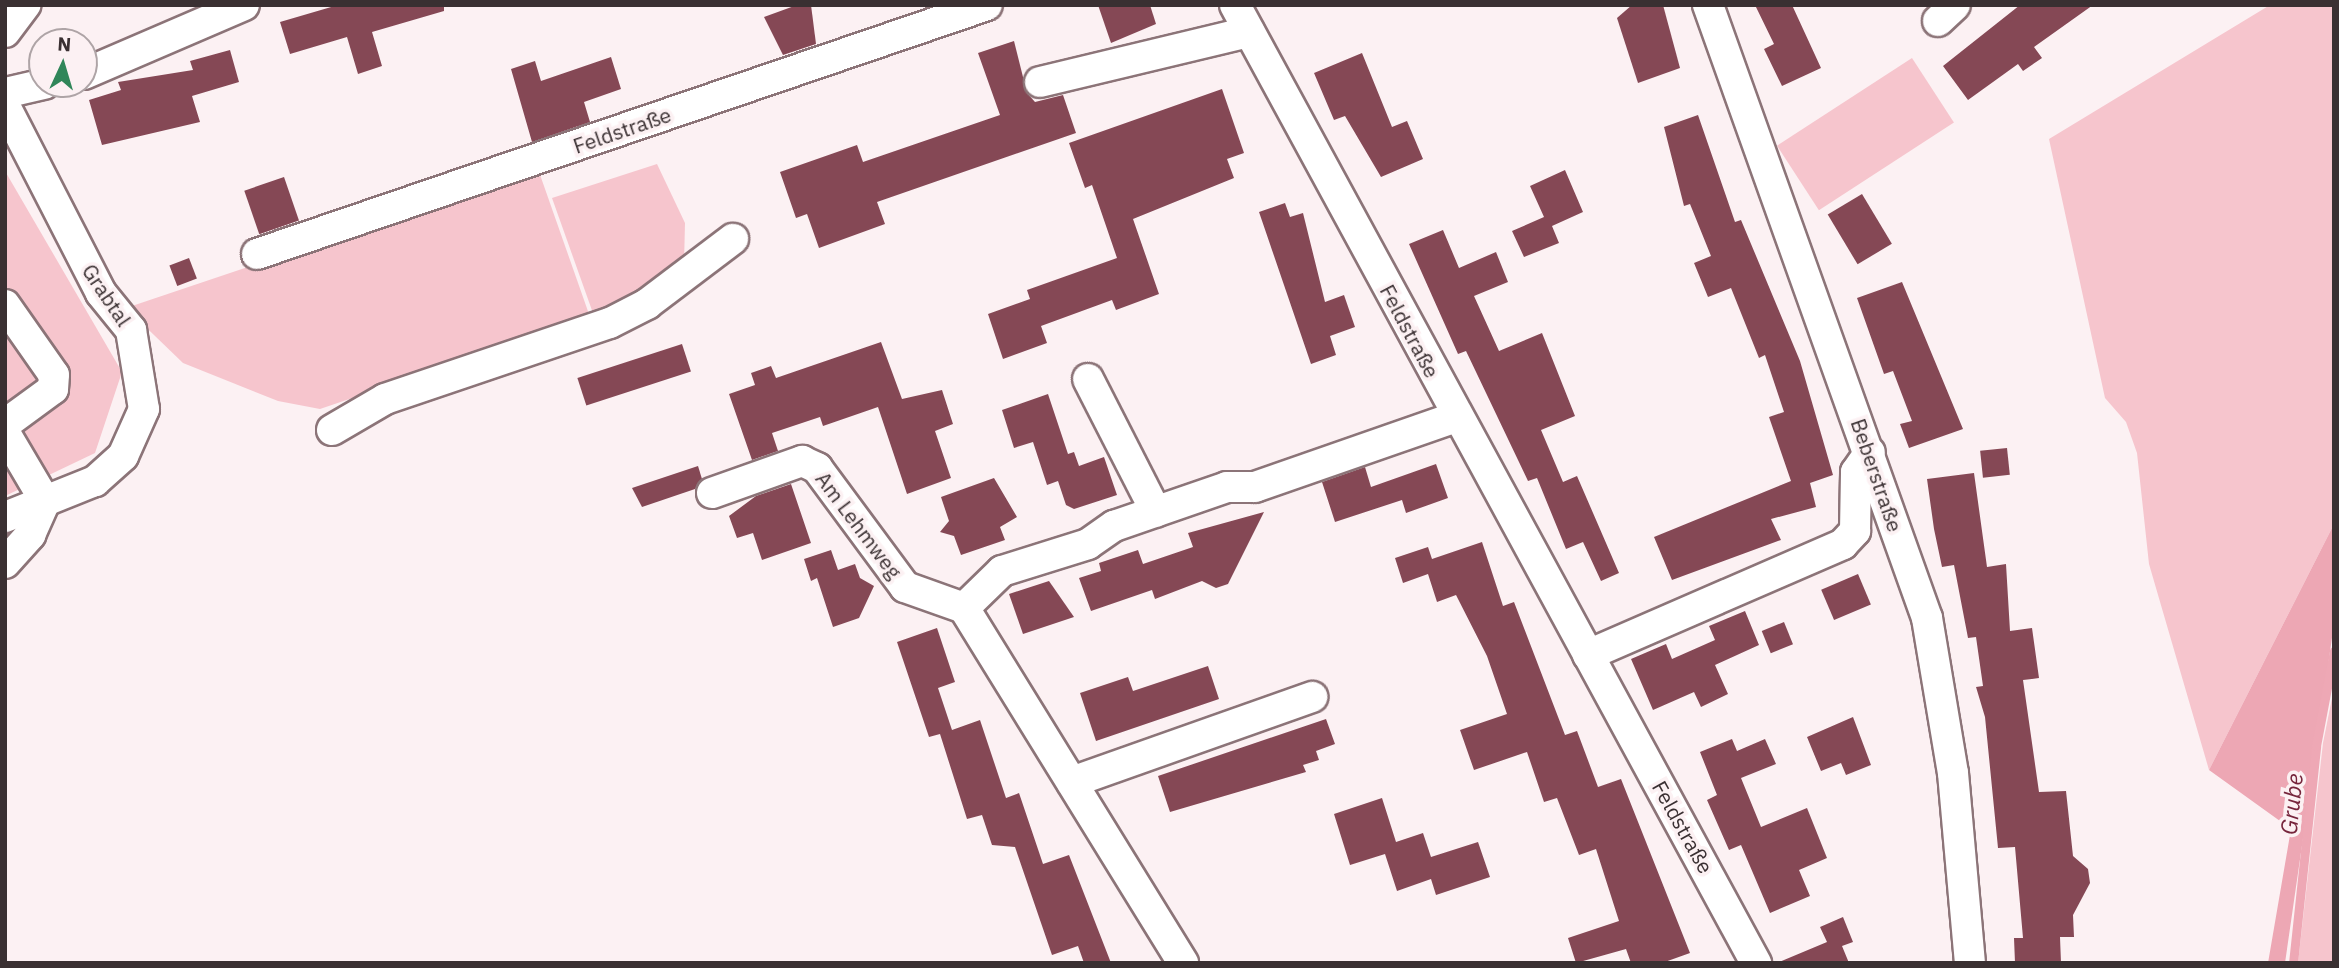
<!DOCTYPE html>
<meta charset="utf-8">
<style>
body{margin:0}
#map{position:relative;width:2339px;height:968px;overflow:hidden;background:#fcf1f3;font-family:"IBM Plex Sans",sans-serif}
div>[style]{position:absolute}
.green>*{inset:0;background:#f6c5cd;transform-origin:0 0}
.forest>*{inset:0;background:#eda7b4}
.stream>*{height:9px;margin:-4.5px;padding:0 4.5px;transform-origin:4.5px;border-radius:4.5px;background:#eea8b5}
.building>*{inset:0;background:#854855;transform-origin:0 0}
.roads{filter:drop-shadow(2px 0 #8c7478) drop-shadow(-2px 0 #8c7478) drop-shadow(0 2px #8c7478) drop-shadow(0 -2px #8c7478)}
.minor>*{height:30px;margin:-15px;padding:0 15px;transform-origin:15px;border-radius:15px;background:#fff}
span{translate:-50% -50%;white-space:nowrap;text-align:center;line-height:1.15;-webkit-text-stroke:7px #fcf1f3;paint-order:stroke}
.street-label{font-size:21px;color:#3a3032}
.water-label{font-size:23px;color:#76253c;font-style:italic}
.frame{position:absolute;inset:0;border:7px solid #3a3032;pointer-events:none}
.north{position:absolute;left:28px;top:28px;width:70px;height:70px;box-sizing:border-box;background:#fcf1f3;border:2px solid #aea4a6;border-radius:50%;rotate:4deg;font-size:19px;font-weight:700;line-height:28px;text-align:center;color:#3a3032}
.north::after{content:'';display:block;margin:auto;width:24px;height:32px;background:#308659;clip-path:polygon(50% 0,100% 100%,50% 72%,0 100%)}
</style>
<div id="map">
<div class="green">
<div style="clip-path:polygon(2270px 5px,2334px 5px,2334px 524px,2209px 770px,2149px 564px,2137px 453px,2126px 422px,2105px 398px,2049px 139px)"></div>
<div style="left:1912px;top:58px;width:77px;height:161px;rotate:57deg"></div>
<div style="clip-path:polygon(657px 164px,685px 223px,684px 264px,642px 295px,594px 316px,552px 198px)"></div>
<div style="clip-path:polygon(538px 169px,590px 317px,320px 409px,278px 401px,183px 363px,126px 308px)"></div>
<div style="clip-path:polygon(5px 171px,122px 372px,95px 453px,5px 496px)"></div>
<div style="clip-path:polygon(2334px 688px,2334px 963px,2298px 963px,2323px 743px)"></div>
</div>
<div class="forest">
<div style="clip-path:polygon(2334px 524px,2334px 624px,2285px 963px,2268px 963px,2291px 829px,2209px 770px)"></div>
</div>
<div class="stream">
<div style="left:2293px;top:963px;width:218px;rotate:-83.9deg"></div>
<div style="left:2316px;top:746px;width:97px;rotate:-79.3deg"></div>
</div>
<div class="building">
<div style="clip-path:polygon(338px 5px,444px 5px,444px 11px,372px 32px,382px 66px,358px 74px,347px 37px,290px 54px,280px 22px)"></div>
<div style="clip-path:polygon(797px 5px,811px 5px,816px 44px,783px 55px,764px 17px)"></div>
<div style="clip-path:polygon(1098px 5px,1150px 5px,1156px 24px,1111px 43px)"></div>
<div style="clip-path:polygon(1632px 5px,1663px 5px,1680px 68px,1638px 83px,1617px 18px)"></div>
<div style="clip-path:polygon(1755px 5px,1792px 5px,1821px 68px,1782px 86px,1764px 49px,1774px 44px)"></div>
<div style="clip-path:polygon(2020px 5px,2093px 5px,2034px 47px,2042px 58px,2023px 71px,2018px 64px,1968px 100px,1943px 66px)"></div>
<div style="clip-path:polygon(1014px 41px,1027px 93px,1035px 102px,1063px 95px,1076px 133px,877px 202px,885px 224px,819px 248px,807px 214px,796px 218px,780px 172px,857px 145px,863px 162px,1000px 115px,978px 53px)"></div>
<div style="clip-path:polygon(230px 50px,239px 82px,192px 96px,200px 122px,102px 145px,89px 100px,121px 90px,118px 82px,193px 70px,190px 61px)"></div>
<div style="clip-path:polygon(1362px 53px,1392px 127px,1407px 121px,1423px 159px,1381px 177px,1345px 116px,1334px 120px,1314px 73px)"></div>
<div style="clip-path:polygon(611px 57px,621px 89px,584px 102px,590px 122px,532px 142px,511px 69px,535px 61px,541px 81px)"></div>
<div style="clip-path:polygon(1222px 89px,1244px 153px,1227px 159px,1234px 178px,1133px 219px,1159px 294px,1116px 310px,1112px 300px,1041px 326px,1047px 343px,1003px 359px,988px 314px,1030px 299px,1027px 290px,1117px 258px,1092px 185px,1085px 188px,1069px 143px)"></div>
<div style="clip-path:polygon(1698px 115px,1735px 222px,1741px 220px,1800px 361px,1833px 475px,1810px 483px,1816px 507px,1771px 519px,1781px 540px,1672px 580px,1654px 537px,1791px 481px,1769px 417px,1784px 412px,1765px 355px,1759px 358px,1731px 288px,1708px 297px,1694px 263px,1711px 256px,1690px 204px,1684px 206px,1664px 127px)"></div>
<div style="clip-path:polygon(1565px 170px,1583px 212px,1552px 226px,1559px 243px,1524px 257px,1512px 231px,1544px 217px,1530px 186px)"></div>
<div style="left:284px;top:177px;width:46px;height:42px;rotate:71deg"></div>
<div style="left:1862px;top:194px;width:58px;height:40px;rotate:59deg"></div>
<div style="clip-path:polygon(1285px 203px,1290px 217px,1303px 213px,1325px 302px,1344px 295px,1355px 327px,1330px 336px,1336px 355px,1311px 364px,1259px 212px)"></div>
<div style="clip-path:polygon(1443px 230px,1459px 268px,1496px 252px,1508px 282px,1474px 296px,1499px 351px,1542px 333px,1575px 416px,1541px 430px,1563px 482px,1577px 476px,1619px 573px,1601px 581px,1583px 542px,1566px 549px,1537px 478px,1528px 481px,1466px 351px,1458px 354px,1409px 244px)"></div>
<div style="left:189px;top:258px;width:22px;height:21px;rotate:69deg"></div>
<div style="clip-path:polygon(1902px 282px,1963px 429px,1909px 448px,1900px 424px,1912px 421px,1893px 371px,1884px 374px,1857px 298px)"></div>
<div style="clip-path:polygon(881px 342px,902px 399px,942px 390px,953px 424px,935px 431px,951px 478px,907px 494px,878px 407px,823px 426px,820px 417px,772px 433px,778px 451px,752px 460px,729px 394px,755px 385px,751px 373px,771px 366px,776px 378px)"></div>
<div style="left:682px;top:344px;width:29px;height:110px;rotate:72deg"></div>
<div style="clip-path:polygon(1048px 394px,1068px 454px,1074px 452px,1079px 466px,1104px 457px,1117px 495px,1074px 509px,1066px 505px,1058px 481px,1047px 485px,1033px 442px,1014px 448px,1002px 410px)"></div>
<div style="left:2007px;top:448px;width:27px;height:27px;rotate:84deg"></div>
<div style="clip-path:polygon(1436px 464px,1448px 498px,1406px 513px,1402px 500px,1335px 522px,1322px 482px,1365px 467px,1371px 487px)"></div>
<div style="clip-path:polygon(698px 466px,702px 479px,695px 489px,642px 507px,632px 488px)"></div>
<div style="clip-path:polygon(1974px 473px,1987px 567px,2006px 564px,2010px 631px,2032px 628px,2039px 678px,2023px 680px,2039px 792px,2066px 791px,2073px 856px,2088px 869px,2090px 883px,2073px 915px,2074px 937px,2060px 937px,2061px 963px,2015px 963px,2014px 938px,2023px 938px,2015px 847px,1998px 848px,1985px 717px,1976px 687px,1983px 686px,1976px 637px,1968px 638px,1954px 565px,1942px 567px,1934px 529px,1927px 479px)"></div>
<div style="clip-path:polygon(994px 478px,1017px 517px,1000px 527px,1005px 540px,961px 555px,954px 536px,940px 532px,949px 521px,941px 497px)"></div>
<div style="clip-path:polygon(791px 484px,811px 543px,762px 560px,753px 533px,737px 538px,729px 516px,756px 496px)"></div>
<div style="clip-path:polygon(1264px 512px,1228px 584px,1216px 588px,1202px 581px,1155px 599px,1152px 590px,1091px 611px,1079px 578px,1101px 571px,1099px 563px,1138px 550px,1143px 564px,1193px 547px,1188px 533px)"></div>
<div style="clip-path:polygon(1482px 542px,1503px 606px,1514px 602px,1565px 735px,1577px 731px,1598px 787px,1621px 779px,1690px 953px,1662px 963px,1631px 963px,1626px 949px,1576px 963px,1568px 938px,1619px 921px,1596px 849px,1579px 855px,1557px 798px,1544px 802px,1527px 752px,1474px 770px,1460px 730px,1507px 714px,1487px 656px,1456px 595px,1437px 602px,1428px 574px,1403px 583px,1395px 558px,1428px 547px,1432px 559px)"></div>
<div style="clip-path:polygon(831px 550px,838px 570px,855px 564px,860px 578px,874px 586px,859px 618px,833px 627px,817px 578px,811px 581px,804px 559px)"></div>
<div style="left:1858px;top:574px;width:33px;height:40px;rotate:67deg"></div>
<div style="clip-path:polygon(1049px 581px,1074px 617px,1023px 634px,1009px 594px)"></div>
<div style="clip-path:polygon(1745px 611px,1759px 645px,1715px 665px,1728px 694px,1701px 707px,1694px 692px,1653px 710px,1631px 659px,1666px 644px,1672px 659px,1715px 640px,1709px 626px)"></div>
<div style="left:1784px;top:622px;width:24px;height:24px;rotate:68deg"></div>
<div style="clip-path:polygon(937px 628px,955px 682px,938px 688px,952px 730px,980px 720px,1006px 798px,1019px 793px,1043px 864px,1069px 855px,1111px 963px,1084px 963px,1078px 946px,1052px 955px,1015px 847px,992px 845px,982px 815px,967px 819px,940px 734px,929px 737px,897px 642px)"></div>
<div style="clip-path:polygon(1208px 666px,1219px 699px,1096px 741px,1080px 693px,1128px 677px,1133px 691px)"></div>
<div style="clip-path:polygon(1853px 717px,1871px 765px,1846px 775px,1841px 763px,1821px 771px,1807px 737px)"></div>
<div style="clip-path:polygon(1326px 719px,1335px 744px,1316px 751px,1319px 760px,1303px 765px,1306px 772px,1170px 812px,1158px 776px)"></div>
<div style="clip-path:polygon(1732px 739px,1737px 751px,1765px 739px,1776px 764px,1741px 778px,1761px 827px,1807px 808px,1827px 858px,1799px 870px,1810px 896px,1770px 913px,1741px 845px,1729px 850px,1707px 800px,1717px 795px,1700px 752px)"></div>
<div style="clip-path:polygon(1382px 798px,1396px 842px,1423px 833px,1431px 857px,1478px 842px,1490px 877px,1436px 895px,1431px 879px,1397px 891px,1385px 854px,1350px 865px,1334px 814px)"></div>
<div style="clip-path:polygon(1843px 917px,1853px 942px,1842px 946px,1849px 963px,1777px 963px,1827px 942px,1820px 927px)"></div>
</div>
<div class="roads">
<div class="minor">
<div style="left:1235px;top:5px;width:1091px;rotate:61.46deg"></div>
<div style="left:1708px;top:5px;width:651px;rotate:70.34deg"></div>
<div style="left:1927px;top:618px;width:157px;rotate:80.5deg"></div>
<div style="left:1953px;top:773px;width:191px;rotate:84.9deg"></div>
<div style="left:1938px;top:21px;width:23px;rotate:-43deg"></div>
<div style="left:5px;top:32px;width:34px;rotate:-53deg"></div>
<div style="left:84px;top:74px;width:174px;rotate:-23.3deg"></div>
<div style="left:1040px;top:82px;width:215px;rotate:-13.5deg"></div>
<div style="left:5px;top:93px;width:40px;rotate:-13deg"></div>
<div style="left:5px;top:106px;width:210px;rotate:62.8deg"></div>
<div style="left:101px;top:293px;width:48px;rotate:51deg"></div>
<div style="left:131px;top:330px;width:80px;rotate:80.7deg"></div>
<div style="left:144px;top:409px;width:51px;rotate:114.1deg"></div>
<div style="left:123px;top:456px;width:38px;rotate:138deg"></div>
<div style="left:95px;top:481px;width:97px;rotate:158.2deg"></div>
<div style="left:257px;top:254px;width:771px;rotate:-18.83deg"></div>
<div style="left:5px;top:305px;width:85px;rotate:55deg"></div>
<div style="left:54px;top:375px;width:14px;rotate:94deg"></div>
<div style="left:53px;top:389px;width:59px;rotate:143.9deg"></div>
<div style="left:1088px;top:379px;width:149px;rotate:62.9deg"></div>
<div style="left:332px;top:430px;width:61px;rotate:-30.3deg"></div>
<div style="left:385px;top:399px;width:237px;rotate:-18.7deg"></div>
<div style="left:610px;top:323px;width:42px;rotate:-27.2deg"></div>
<div style="left:647px;top:304px;width:108px;rotate:-37.1deg"></div>
<div style="left:5px;top:433px;width:79px;rotate:59.5deg"></div>
<div style="left:712px;top:493px;width:96px;rotate:-19.6deg"></div>
<div style="left:802px;top:461px;width:17px;rotate:25deg"></div>
<div style="left:817px;top:468px;width:148px;rotate:53.5deg"></div>
<div style="left:905px;top:587px;width:63px;rotate:19.6deg"></div>
<div style="left:964px;top:608px;width:417px;rotate:58.3deg"></div>
<div style="left:5px;top:563px;width:38px;rotate:-48deg"></div>
<div style="left:30px;top:535px;width:37px;rotate:-66deg"></div>
<div style="left:964px;top:608px;width:53px;rotate:-44.2deg"></div>
<div style="left:1002px;top:571px;width:90px;rotate:-17.4deg"></div>
<div style="left:1088px;top:544px;width:32px;rotate:-35deg"></div>
<div style="left:1114px;top:526px;width:120px;rotate:-19deg"></div>
<div style="left:1227px;top:487px;width:28px"></div>
<div style="left:1255px;top:487px;width:213px;rotate:-19.2deg"></div>
<div style="left:1588px;top:655px;width:278px;rotate:-23.5deg"></div>
<div style="left:1843px;top:544px;width:18px;rotate:-47deg"></div>
<div style="left:1855px;top:531px;width:59px;rotate:-89deg"></div>
<div style="left:1856px;top:472px;width:24px;rotate:-55deg"></div>
<div style="left:1072px;top:782px;width:255px;rotate:-19.5deg"></div>
</div>
</div>
<div class="street-label">
<span style="left:622px;top:130px;rotate:-19deg">Feldstraße</span>
<span style="left:107px;top:295px;rotate:56deg">Grabtal</span>
<span style="left:1410px;top:331px;rotate:62deg">Feldstraße</span>
<span style="left:1877px;top:475px;rotate:71deg">Beberstraße</span>
<span style="left:859px;top:525px;rotate:53deg">Am Lehmweg</span>
<span style="left:1683px;top:827px;rotate:61deg">Feldstraße</span>
</div>
<div class="water-label">
<span style="left:2291px;top:804px;rotate:-84deg">Grube</span>
</div>
<div class="frame"></div>
<div class="north">N</div>
</div>
